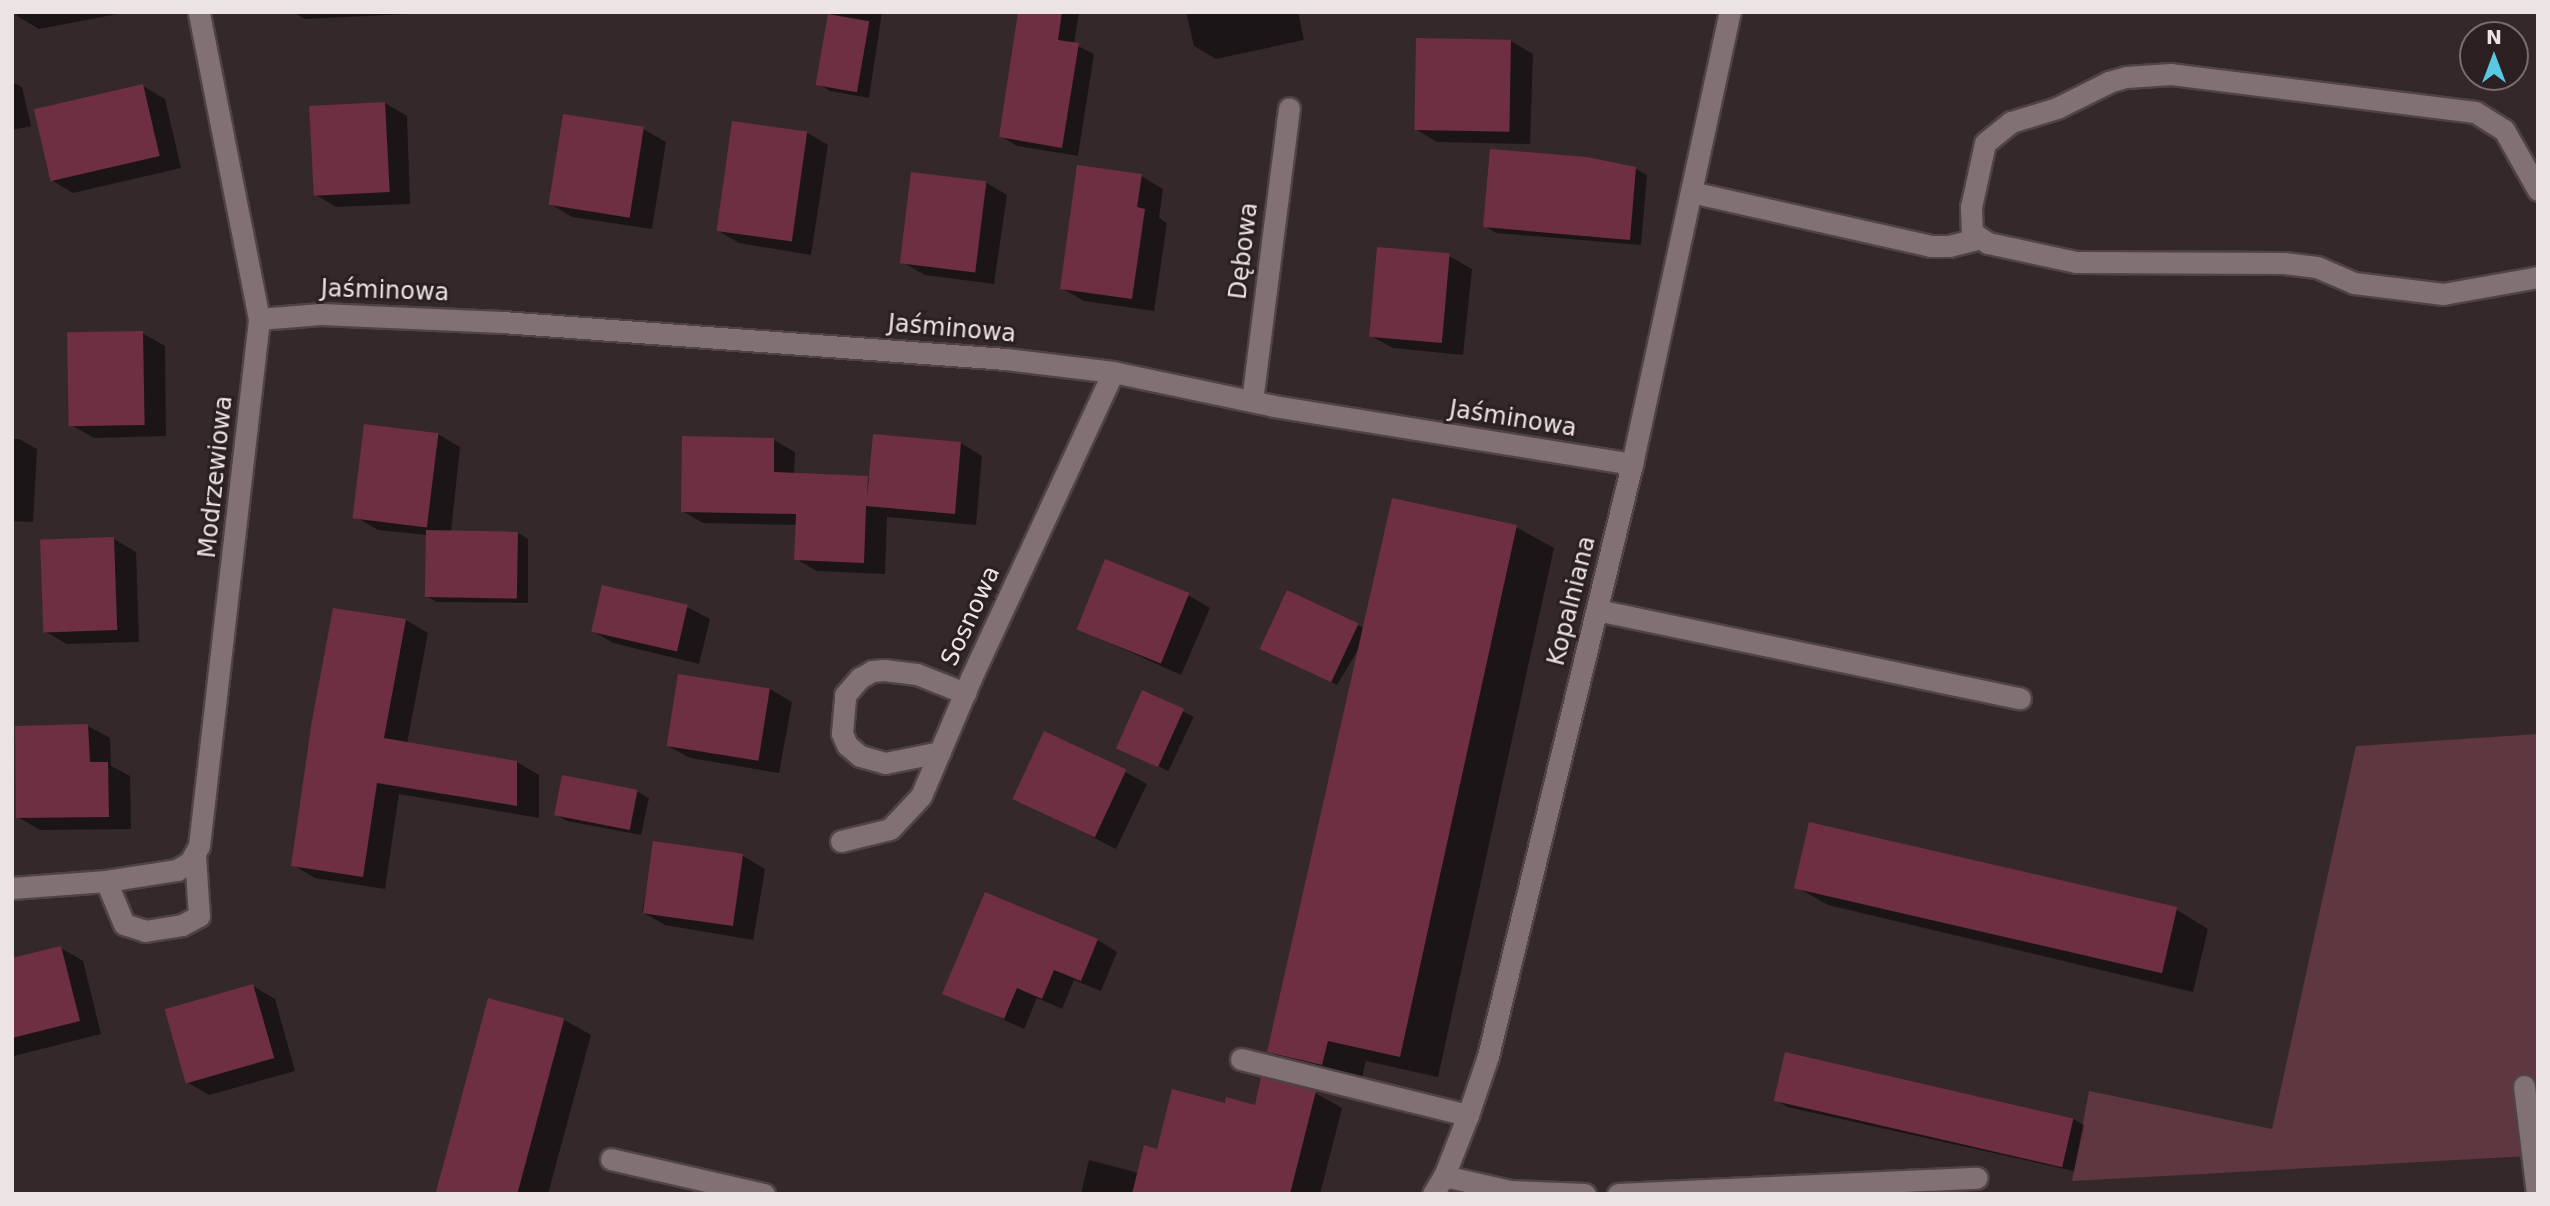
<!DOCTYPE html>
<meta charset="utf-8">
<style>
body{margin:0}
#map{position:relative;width:2550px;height:1206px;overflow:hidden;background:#35282b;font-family:"DejaVu Sans",sans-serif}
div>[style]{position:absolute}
.green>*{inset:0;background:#5f3741}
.shadow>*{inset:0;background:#0007;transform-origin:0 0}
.building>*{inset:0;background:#6d2f41;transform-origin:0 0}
.roads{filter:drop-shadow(2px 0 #4f4346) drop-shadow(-2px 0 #4f4346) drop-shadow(0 2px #4f4346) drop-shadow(0 -2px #4f4346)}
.service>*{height:21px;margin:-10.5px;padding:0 10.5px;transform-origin:10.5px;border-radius:10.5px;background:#817174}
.minor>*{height:21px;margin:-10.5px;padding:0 10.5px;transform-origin:10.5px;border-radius:10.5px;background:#817174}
span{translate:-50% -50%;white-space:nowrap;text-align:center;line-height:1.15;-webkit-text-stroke:6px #2b1f21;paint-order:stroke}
.street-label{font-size:24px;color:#ece3e5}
.frame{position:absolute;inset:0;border:14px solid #ece3e5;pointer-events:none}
.north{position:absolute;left:2459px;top:21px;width:70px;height:70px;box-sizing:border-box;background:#2b1f21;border:2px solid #786d6f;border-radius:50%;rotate:0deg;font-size:19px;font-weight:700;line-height:28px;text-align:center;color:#ece3e5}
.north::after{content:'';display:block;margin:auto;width:24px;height:32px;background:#57c9e2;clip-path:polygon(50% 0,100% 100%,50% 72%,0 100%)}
</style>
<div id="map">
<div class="green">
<div style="clip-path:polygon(2538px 734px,2538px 1151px,2530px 1156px,2072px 1181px,2089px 1091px,2272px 1129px,2356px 746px)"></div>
</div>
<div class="shadow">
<div style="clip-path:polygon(16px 12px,128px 12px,39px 29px,17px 16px)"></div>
<div style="clip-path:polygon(293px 12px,410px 12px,410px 14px,305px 19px)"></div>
<div style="clip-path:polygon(830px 12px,882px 12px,869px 98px,830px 91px,819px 84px)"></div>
<div style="clip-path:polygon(1019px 12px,1079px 12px,1074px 44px,1094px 54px,1078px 156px,1017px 146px,1001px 136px)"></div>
<div style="clip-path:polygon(1186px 12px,1298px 12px,1304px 40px,1216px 59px,1194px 46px)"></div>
<div style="clip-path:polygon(1511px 41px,1533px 54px,1530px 144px,1437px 142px,1415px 129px)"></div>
<div style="clip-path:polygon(12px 82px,22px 87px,31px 126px,12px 130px)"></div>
<div style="clip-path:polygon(143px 86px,165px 99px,181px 168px,73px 193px,51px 180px)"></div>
<div style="clip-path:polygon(385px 103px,407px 116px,410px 204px,336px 207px,314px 194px)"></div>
<div style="clip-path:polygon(643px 129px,666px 142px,652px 229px,572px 217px,550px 204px)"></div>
<div style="clip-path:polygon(806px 132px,828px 145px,811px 255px,739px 243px,717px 230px)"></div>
<div style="clip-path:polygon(1636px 169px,1647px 175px,1641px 245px,1496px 233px,1485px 226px)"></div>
<div style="clip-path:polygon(1141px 176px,1163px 189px,1159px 218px,1167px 223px,1154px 311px,1084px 301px,1061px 288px)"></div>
<div style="clip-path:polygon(985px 182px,1007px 195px,994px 284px,925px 275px,902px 262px)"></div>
<div style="clip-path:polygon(1449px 256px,1472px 269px,1463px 355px,1393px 348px,1371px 336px)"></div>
<div style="clip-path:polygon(142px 333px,165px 346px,166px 436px,94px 438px,71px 425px)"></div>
<div style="clip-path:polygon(438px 434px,460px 447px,451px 532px,517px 532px,528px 539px,528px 603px,437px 602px,426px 596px,427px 535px,378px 530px,356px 517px)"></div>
<div style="clip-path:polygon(12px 439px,19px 439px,37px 449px,33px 522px,12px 521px)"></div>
<div style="clip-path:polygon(774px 440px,795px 452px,794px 474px,870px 479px,961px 443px,982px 456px,976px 525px,887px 517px,885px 574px,817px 571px,796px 559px,797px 525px,703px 523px,682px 511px)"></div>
<div style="clip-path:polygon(1516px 527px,1554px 548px,1438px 1077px,1366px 1061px,1360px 1086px,1306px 1073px,1269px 1051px,1359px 648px,1337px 685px,1262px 649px,1358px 625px,1364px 628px)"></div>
<div style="clip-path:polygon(114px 539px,136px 552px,139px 642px,67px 644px,44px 631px)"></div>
<div style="clip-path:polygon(1188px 595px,1210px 608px,1181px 675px,1077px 628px)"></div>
<div style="clip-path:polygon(687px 607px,710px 619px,699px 664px,613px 643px,591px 630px)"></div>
<div style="clip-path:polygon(406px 620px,428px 633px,407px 744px,517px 762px,539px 775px,539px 818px,399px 794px,385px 889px,315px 878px,293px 865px)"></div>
<div style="clip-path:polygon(770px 689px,792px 702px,779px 773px,690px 758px,668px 746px)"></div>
<div style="left:1143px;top:693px;width:56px;height:60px;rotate:25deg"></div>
<div style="clip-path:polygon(88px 726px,110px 738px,111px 766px,130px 776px,131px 829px,40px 830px,18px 817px)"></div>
<div style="clip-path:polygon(1125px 772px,1147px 784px,1116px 849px,1013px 797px)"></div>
<div style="clip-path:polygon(638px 792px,649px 798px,641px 835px,567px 821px,556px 815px)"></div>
<div style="clip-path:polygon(1811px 824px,2177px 910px,2208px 929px,2193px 992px,1828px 905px,1796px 887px)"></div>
<div style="clip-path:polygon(654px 843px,743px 856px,765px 869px,753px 940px,665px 925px,642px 912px)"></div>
<div style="clip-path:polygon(986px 895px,1098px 940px,1117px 952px,1101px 991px,1074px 980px,1062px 1009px,1037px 998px,1024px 1029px,945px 993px)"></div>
<div style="clip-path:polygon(61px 948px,83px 961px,101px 1034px,14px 1056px,12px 960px)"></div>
<div style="clip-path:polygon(253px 986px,275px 999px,295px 1071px,209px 1095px,187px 1082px)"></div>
<div style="clip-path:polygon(563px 1019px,591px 1035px,548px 1194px,437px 1194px)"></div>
<div style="clip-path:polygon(1315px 1093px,1342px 1108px,1320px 1194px,1081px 1194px,1089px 1160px,1139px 1173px,1159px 1151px,1226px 1105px,1256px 1107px)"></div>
<div style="clip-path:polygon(1776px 1100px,2073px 1119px,2084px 1125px,2074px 1171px,1787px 1107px)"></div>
</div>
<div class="building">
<div style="clip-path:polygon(1018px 12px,1062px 12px,1058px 40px,1079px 43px,1062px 148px,999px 137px)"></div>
<div style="left:828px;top:14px;width:42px;height:72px;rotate:10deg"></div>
<div style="left:1416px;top:38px;width:95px;height:92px;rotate:1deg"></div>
<div style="left:143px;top:84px;width:74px;height:112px;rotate:77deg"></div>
<div style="left:385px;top:102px;width:90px;height:76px;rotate:87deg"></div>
<div style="left:563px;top:114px;width:82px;height:92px;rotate:9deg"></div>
<div style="left:732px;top:121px;width:76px;height:111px;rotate:8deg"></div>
<div style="clip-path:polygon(1490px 149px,1587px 157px,1636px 167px,1630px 240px,1483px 227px)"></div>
<div style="clip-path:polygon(1077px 165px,1142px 174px,1137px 207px,1145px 209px,1132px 299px,1060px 289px)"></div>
<div style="left:911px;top:172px;width:76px;height:92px;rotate:7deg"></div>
<div style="left:1377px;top:247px;width:73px;height:90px;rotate:5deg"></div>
<div style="left:143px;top:331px;width:94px;height:76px;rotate:89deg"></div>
<div style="left:364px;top:424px;width:75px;height:95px;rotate:7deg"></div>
<div style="clip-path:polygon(873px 434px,961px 442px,955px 514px,866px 506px,864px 563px,794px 560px,796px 514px,681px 512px,682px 436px,774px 438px,774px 472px,868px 476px,867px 497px)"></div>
<div style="clip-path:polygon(1392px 498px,1517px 525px,1400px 1057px,1328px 1041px,1322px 1065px,1267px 1052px)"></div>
<div style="left:426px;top:530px;width:92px;height:67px;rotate:1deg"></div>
<div style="left:114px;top:537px;width:93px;height:74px;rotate:88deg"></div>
<div style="left:1105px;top:559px;width:91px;height:76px;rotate:22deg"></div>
<div style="left:602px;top:585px;width:88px;height:48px;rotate:13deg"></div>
<div style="left:1287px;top:590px;width:79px;height:65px;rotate:25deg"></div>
<div style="clip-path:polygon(333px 608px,406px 619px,384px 738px,517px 761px,517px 806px,377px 783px,363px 877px,291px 866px,312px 720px)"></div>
<div style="left:678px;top:674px;width:93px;height:73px;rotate:9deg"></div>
<div style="left:1142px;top:690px;width:46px;height:64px;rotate:24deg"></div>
<div style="clip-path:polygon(88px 724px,90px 762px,108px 762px,109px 817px,16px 818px,15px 726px)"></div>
<div style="left:1044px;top:731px;width:91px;height:75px;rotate:25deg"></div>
<div style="left:562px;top:775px;width:77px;height:41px;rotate:11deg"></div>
<div style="left:1809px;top:822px;width:378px;height:68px;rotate:13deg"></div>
<div style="left:653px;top:841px;width:91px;height:73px;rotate:8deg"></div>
<div style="clip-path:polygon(985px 892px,1098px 939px,1081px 981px,1054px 970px,1042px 999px,1017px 988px,1004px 1019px,942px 994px)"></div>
<div style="clip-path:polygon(61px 946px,80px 1021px,12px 1038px,12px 958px)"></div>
<div style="left:253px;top:984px;width:77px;height:92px;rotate:74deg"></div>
<div style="left:488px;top:998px;width:79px;height:203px;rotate:15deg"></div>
<div style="left:1785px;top:1052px;width:296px;height:50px;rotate:13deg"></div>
<div style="clip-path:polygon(1261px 1077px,1316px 1091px,1290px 1194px,1132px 1194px,1144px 1145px,1157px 1149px,1172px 1089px,1225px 1103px,1226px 1097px,1255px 1105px)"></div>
</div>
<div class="roads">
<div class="service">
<div style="left:2538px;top:190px;width:69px;rotate:-119.5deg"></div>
<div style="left:2504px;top:130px;width:34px;rotate:-148deg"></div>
<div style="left:2475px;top:112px;width:306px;rotate:-172.9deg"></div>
<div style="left:2171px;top:74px;width:45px;rotate:176.2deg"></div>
<div style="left:2126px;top:77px;width:18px;rotate:164deg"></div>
<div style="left:2109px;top:82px;width:58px;rotate:153.4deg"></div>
<div style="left:2057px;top:108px;width:48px;rotate:163.1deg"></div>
<div style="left:2011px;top:122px;width:33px;rotate:141deg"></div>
<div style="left:1985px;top:143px;width:66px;rotate:102.3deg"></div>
<div style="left:1971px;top:207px;width:25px;rotate:88deg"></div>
<div style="left:1972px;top:232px;width:19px;rotate:35deg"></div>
<div style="left:1988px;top:243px;width:90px;rotate:12.2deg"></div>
<div style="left:2076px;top:262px;width:208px;rotate:0.3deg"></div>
<div style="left:2284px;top:263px;width:33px;rotate:7deg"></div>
<div style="left:2317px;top:267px;width:40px;rotate:23.4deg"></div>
<div style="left:2354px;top:283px;width:90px;rotate:7deg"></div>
<div style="left:2443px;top:294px;width:97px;rotate:-10.1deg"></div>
<div style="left:1691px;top:192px;width:245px;rotate:12.7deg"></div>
<div style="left:1930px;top:246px;width:19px"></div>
<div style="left:1949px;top:246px;width:32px;rotate:-14deg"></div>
<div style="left:1597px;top:610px;width:432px;rotate:11.8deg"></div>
<div style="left:940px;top:752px;width:56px;rotate:168.7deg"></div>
<div style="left:885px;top:763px;width:26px;rotate:-164deg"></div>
<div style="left:860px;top:756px;width:17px;rotate:-140deg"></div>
<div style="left:847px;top:745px;width:13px;rotate:-113deg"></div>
<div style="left:842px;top:733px;width:38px;rotate:-85deg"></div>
<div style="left:845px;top:695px;width:23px;rotate:-49deg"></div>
<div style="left:860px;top:678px;width:14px;rotate:-30deg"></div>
<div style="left:872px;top:671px;width:12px;rotate:-5deg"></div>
<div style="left:884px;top:670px;width:33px;rotate:7deg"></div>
<div style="left:917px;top:674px;width:52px;rotate:21.6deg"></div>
<div style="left:12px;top:888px;width:94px;rotate:-4.3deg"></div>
<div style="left:106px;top:881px;width:47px;rotate:67.3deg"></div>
<div style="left:124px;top:924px;width:22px;rotate:18deg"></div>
<div style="left:145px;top:931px;width:37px;rotate:-9deg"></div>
<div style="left:182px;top:925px;width:19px;rotate:-28deg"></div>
<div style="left:199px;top:916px;width:61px;rotate:-93.8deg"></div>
<div style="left:1241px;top:1059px;width:234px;rotate:13.9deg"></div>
<div style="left:611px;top:1159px;width:157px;rotate:12.9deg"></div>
<div style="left:1444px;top:1176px;width:68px;rotate:12.8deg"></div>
<div style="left:1510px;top:1191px;width:75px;rotate:2.3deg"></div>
<div style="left:1618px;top:1194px;width:359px;rotate:-2.6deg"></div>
</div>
<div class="minor">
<div style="left:259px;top:319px;width:62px;rotate:-4.6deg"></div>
<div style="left:321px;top:314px;width:181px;rotate:2.5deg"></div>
<div style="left:502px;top:322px;width:505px;rotate:4.2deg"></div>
<div style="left:1006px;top:359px;width:108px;rotate:6.9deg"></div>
<div style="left:1113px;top:372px;width:165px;rotate:11.9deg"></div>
<div style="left:1274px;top:406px;width:363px;rotate:9.2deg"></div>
<div style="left:1252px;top:401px;width:295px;rotate:-82.8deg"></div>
<div style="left:841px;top:841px;width:50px;rotate:-13.8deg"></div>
<div style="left:890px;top:829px;width:45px;rotate:-46.8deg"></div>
<div style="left:921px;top:796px;width:128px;rotate:-67deg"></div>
<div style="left:971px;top:678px;width:337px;rotate:-65.1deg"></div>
<div style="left:106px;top:881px;width:72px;rotate:-8.8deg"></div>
<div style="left:177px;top:870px;width:15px;rotate:-32deg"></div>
<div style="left:190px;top:862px;width:18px;rotate:-61deg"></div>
<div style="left:199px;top:846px;width:530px;rotate:-83.5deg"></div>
<div style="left:259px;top:319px;width:313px;rotate:-101.1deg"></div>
<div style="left:2524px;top:1086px;width:109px;rotate:83.1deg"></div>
<div style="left:1433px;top:1194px;width:21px;rotate:-59deg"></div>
<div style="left:1444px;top:1176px;width:66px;rotate:-68.5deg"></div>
<div style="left:1468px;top:1115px;width:62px;rotate:-71.3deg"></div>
<div style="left:1488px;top:1056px;width:609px;rotate:-76.33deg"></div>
<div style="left:1632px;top:464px;width:463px;rotate:-77.8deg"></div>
</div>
</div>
<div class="street-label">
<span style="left:1244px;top:251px;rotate:-83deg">Dębowa</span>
<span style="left:385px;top:291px;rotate:2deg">Jaśminowa</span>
<span style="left:952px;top:329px;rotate:5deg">Jaśminowa</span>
<span style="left:1513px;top:419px;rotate:9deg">Jaśminowa</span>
<span style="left:216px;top:477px;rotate:-84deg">Modrzewiowa</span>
<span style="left:1572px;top:601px;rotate:-76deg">Kopalniana</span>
<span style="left:971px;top:616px;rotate:-65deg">Sosnowa</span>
</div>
<div class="frame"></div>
<div class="north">N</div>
</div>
